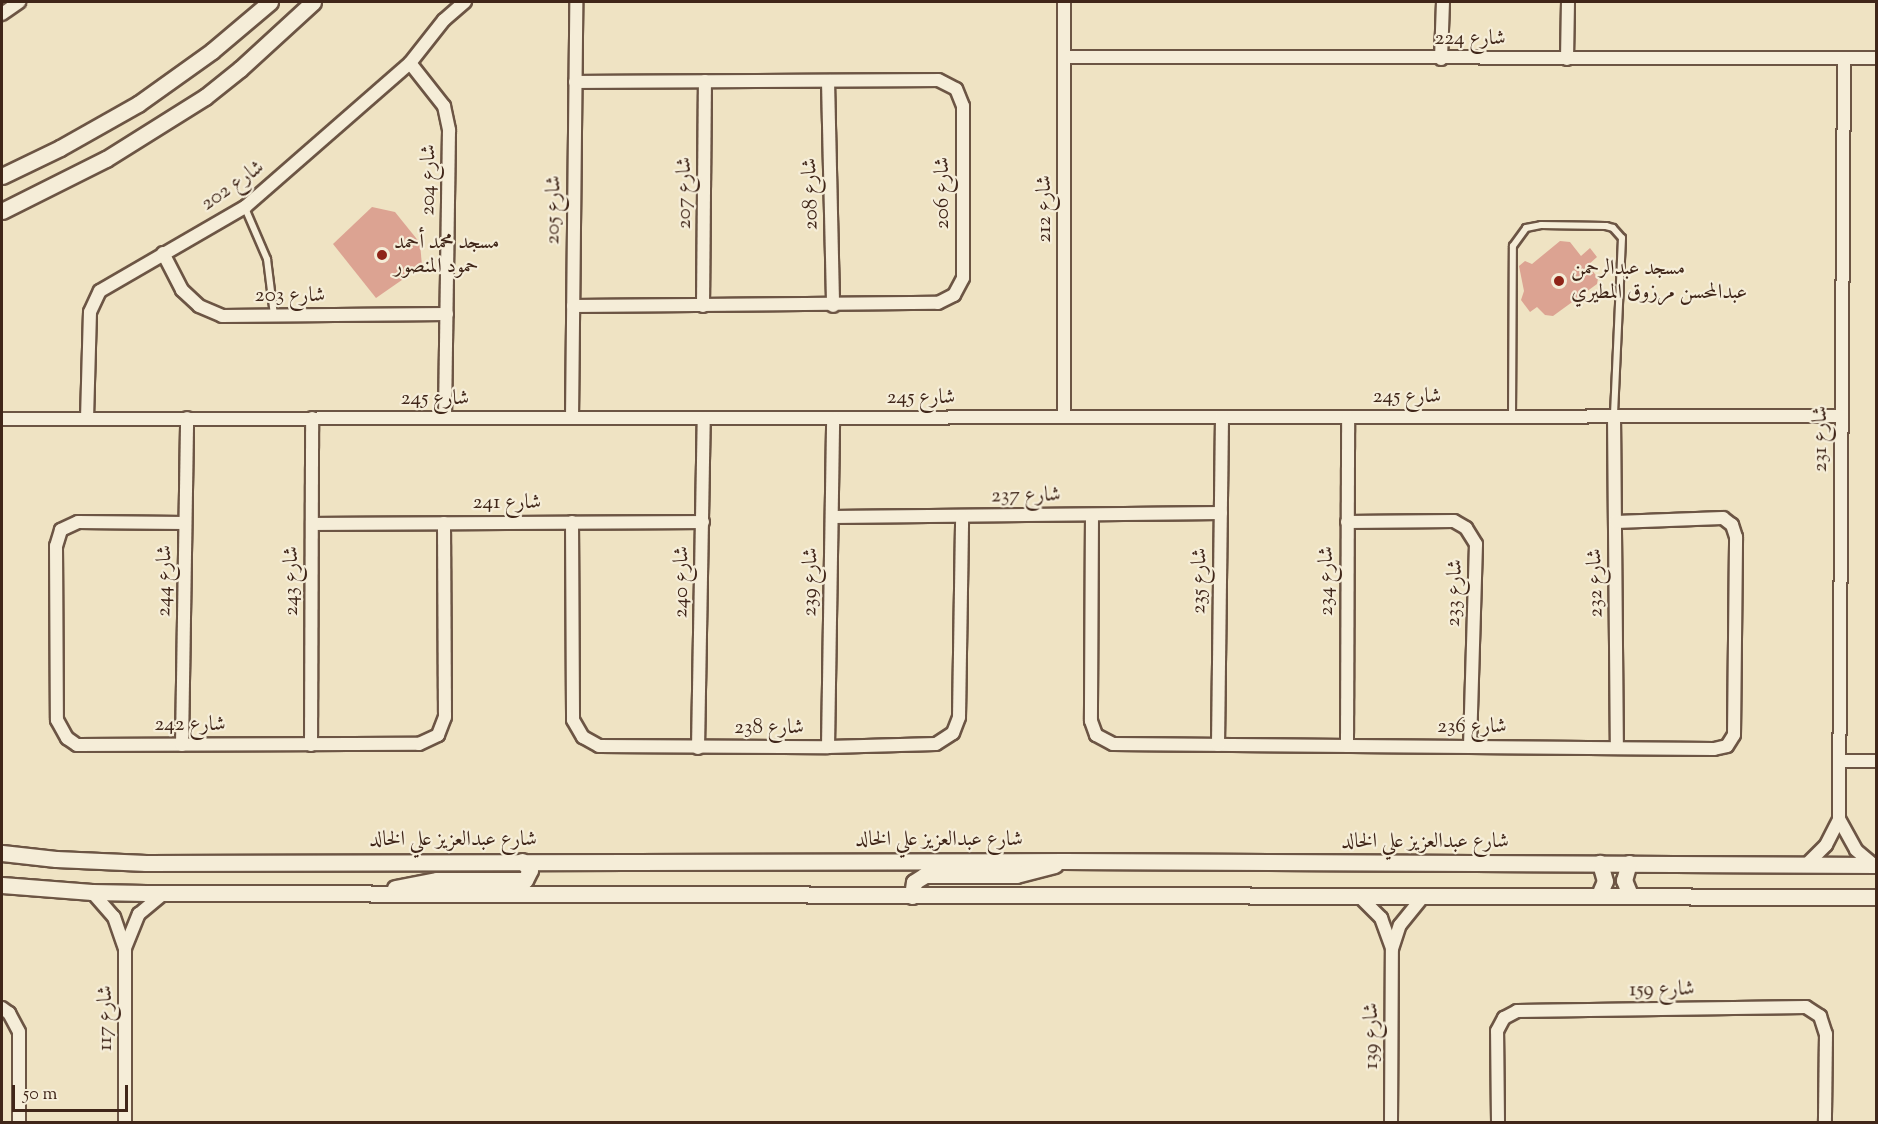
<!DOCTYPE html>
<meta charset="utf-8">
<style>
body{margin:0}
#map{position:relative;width:1878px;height:1124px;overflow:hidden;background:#efe3c3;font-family:"Sorts Mill Goudy",Amiri,serif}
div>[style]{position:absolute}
.building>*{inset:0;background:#dca392}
.roads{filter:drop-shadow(2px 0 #6c5544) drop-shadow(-2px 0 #6c5544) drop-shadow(0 2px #6c5544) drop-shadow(0 -2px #6c5544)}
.service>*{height:6px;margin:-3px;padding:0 3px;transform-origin:3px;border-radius:3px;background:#f5edd8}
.minor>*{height:12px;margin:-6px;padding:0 6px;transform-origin:6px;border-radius:6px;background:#f5edd8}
.tertiary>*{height:15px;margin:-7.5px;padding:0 7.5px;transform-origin:7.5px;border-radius:7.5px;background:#f5edd8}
.dots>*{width:16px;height:16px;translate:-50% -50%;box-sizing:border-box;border:3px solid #f5edd8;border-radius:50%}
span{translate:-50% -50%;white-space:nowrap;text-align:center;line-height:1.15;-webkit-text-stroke:4.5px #f5edd8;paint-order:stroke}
.street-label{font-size:21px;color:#402619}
.poi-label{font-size:21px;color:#402619}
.left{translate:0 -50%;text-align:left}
.frame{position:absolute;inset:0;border:3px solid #402619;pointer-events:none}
.scale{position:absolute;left:12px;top:1085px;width:116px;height:27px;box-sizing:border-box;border:3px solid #402619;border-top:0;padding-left:8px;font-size:18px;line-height:21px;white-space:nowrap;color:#402619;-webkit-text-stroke:4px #f5edd8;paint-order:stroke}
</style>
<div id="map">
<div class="building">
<div style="clip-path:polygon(372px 207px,395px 212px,420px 243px,422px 266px,376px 298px,333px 244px)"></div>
<div style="clip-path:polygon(1560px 241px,1570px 242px,1581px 256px,1590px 248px,1597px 257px,1588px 265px,1598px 278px,1597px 284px,1553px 316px,1545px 315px,1537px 307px,1530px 312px,1521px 300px,1524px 291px,1519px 266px,1525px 261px,1532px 264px)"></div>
</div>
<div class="roads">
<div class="service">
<div style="left:245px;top:208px;width:56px;rotate:66.7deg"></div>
<div style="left:267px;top:259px;width:56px;rotate:82.9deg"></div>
<div style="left:1512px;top:416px;width:170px;rotate:-89.7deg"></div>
<div style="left:1513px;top:246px;width:22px;rotate:-54deg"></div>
<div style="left:1526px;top:228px;width:15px;rotate:-11deg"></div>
<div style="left:1541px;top:225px;width:65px;rotate:0.9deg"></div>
<div style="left:1606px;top:226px;width:7px;rotate:16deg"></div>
<div style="left:1613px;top:228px;width:13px;rotate:48deg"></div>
<div style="left:1622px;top:238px;width:178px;rotate:92.6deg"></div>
</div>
<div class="minor">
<div style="left:2px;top:14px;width:21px;rotate:-35deg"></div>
<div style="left:1064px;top:57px;width:812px;rotate:0.07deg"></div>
<div style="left:1844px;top:58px;width:761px;rotate:90.38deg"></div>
<div style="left:1839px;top:819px;width:35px;rotate:61deg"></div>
<div style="left:1856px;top:850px;width:23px;rotate:40deg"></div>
<div style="left:1441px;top:59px;width:57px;rotate:-88deg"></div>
<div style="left:1567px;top:59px;width:57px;rotate:-89deg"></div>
<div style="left:410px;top:63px;width:55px;rotate:51.7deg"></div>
<div style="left:444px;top:106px;width:25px;rotate:78deg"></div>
<div style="left:449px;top:130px;width:288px;rotate:90.8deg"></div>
<div style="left:828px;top:81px;width:225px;rotate:88.7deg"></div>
<div style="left:163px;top:253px;width:42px;rotate:62.8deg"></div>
<div style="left:182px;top:290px;width:23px;rotate:43deg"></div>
<div style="left:199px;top:306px;width:25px;rotate:23deg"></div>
<div style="left:222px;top:316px;width:225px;rotate:-0.5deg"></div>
<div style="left:573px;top:306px;width:365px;rotate:-0.5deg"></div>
<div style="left:938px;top:303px;width:18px;rotate:-27deg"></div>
<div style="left:954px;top:295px;width:19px;rotate:-62deg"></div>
<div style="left:963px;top:278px;width:172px;rotate:-90deg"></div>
<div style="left:963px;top:106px;width:18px;rotate:-112deg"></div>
<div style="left:956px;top:89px;width:20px;rotate:-153deg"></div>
<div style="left:938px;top:80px;width:363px;rotate:179.7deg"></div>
<div style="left:703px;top:306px;width:225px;rotate:-89.5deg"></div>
<div style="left:1614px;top:416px;width:332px;rotate:89.5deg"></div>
<div style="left:1064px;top:417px;width:415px;rotate:-90deg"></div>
<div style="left:572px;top:418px;width:416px;rotate:-89.4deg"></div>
<div style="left:2px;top:419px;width:1839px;rotate:-0.09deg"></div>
<div style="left:87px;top:419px;width:107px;rotate:-88.4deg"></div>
<div style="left:90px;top:312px;width:23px;rotate:-65deg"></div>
<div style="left:100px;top:291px;width:168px;rotate:-30.1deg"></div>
<div style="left:245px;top:207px;width:219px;rotate:-41.1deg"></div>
<div style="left:410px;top:63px;width:55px;rotate:-51.7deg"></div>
<div style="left:444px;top:20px;width:28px;rotate:-41deg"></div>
<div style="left:1092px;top:515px;width:206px;rotate:90.3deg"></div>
<div style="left:1091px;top:721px;width:15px;rotate:70deg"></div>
<div style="left:1096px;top:735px;width:19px;rotate:28deg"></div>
<div style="left:1113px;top:744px;width:601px;rotate:0.48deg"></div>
<div style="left:1714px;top:749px;width:13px;rotate:-13deg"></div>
<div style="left:1727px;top:746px;width:13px;rotate:-58deg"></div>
<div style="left:1734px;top:735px;width:198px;rotate:-89.4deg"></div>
<div style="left:1736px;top:537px;width:13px;rotate:-108deg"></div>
<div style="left:1732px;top:525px;width:11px;rotate:-142deg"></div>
<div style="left:1723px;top:518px;width:108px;rotate:177.9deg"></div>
<div style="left:832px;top:517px;width:389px;rotate:-0.6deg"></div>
<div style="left:572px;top:522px;width:198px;rotate:89.7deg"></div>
<div style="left:573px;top:720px;width:20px;rotate:60deg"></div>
<div style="left:583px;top:737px;width:18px;rotate:29deg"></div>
<div style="left:599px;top:746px;width:229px;rotate:0.3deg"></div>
<div style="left:828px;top:747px;width:108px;rotate:-1.6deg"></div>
<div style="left:936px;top:744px;width:20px;rotate:-33deg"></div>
<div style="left:953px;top:733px;width:17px;rotate:-69deg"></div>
<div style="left:959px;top:717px;width:201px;rotate:-89.1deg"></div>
<div style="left:1347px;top:522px;width:107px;rotate:-0.5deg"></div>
<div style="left:1454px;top:521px;width:14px;rotate:30deg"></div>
<div style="left:1466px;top:528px;width:19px;rotate:58deg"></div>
<div style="left:1476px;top:544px;width:203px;rotate:91.7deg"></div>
<div style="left:185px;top:523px;width:107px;rotate:-179.5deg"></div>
<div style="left:78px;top:522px;width:19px;rotate:155deg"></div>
<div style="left:61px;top:530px;width:17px;rotate:107deg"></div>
<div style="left:56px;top:546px;width:174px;rotate:89.7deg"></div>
<div style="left:57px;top:720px;width:21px;rotate:61deg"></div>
<div style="left:67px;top:738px;width:12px;rotate:35deg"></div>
<div style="left:77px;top:745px;width:342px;rotate:-0.2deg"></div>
<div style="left:419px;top:744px;width:21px;rotate:-25deg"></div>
<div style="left:438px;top:735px;width:19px;rotate:-69deg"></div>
<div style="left:445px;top:717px;width:194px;rotate:-90.3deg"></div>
<div style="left:312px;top:524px;width:391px;rotate:-0.3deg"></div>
<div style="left:182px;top:745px;width:327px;rotate:-89.1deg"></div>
<div style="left:311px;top:745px;width:327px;rotate:-89.8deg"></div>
<div style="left:1218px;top:745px;width:328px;rotate:-89.3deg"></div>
<div style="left:1347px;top:746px;width:329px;rotate:-89.8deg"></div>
<div style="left:828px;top:747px;width:329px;rotate:-89.1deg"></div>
<div style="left:698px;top:748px;width:330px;rotate:-89deg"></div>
<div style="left:1840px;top:761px;width:36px"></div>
<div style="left:1807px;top:864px;width:27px;rotate:-45deg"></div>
<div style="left:1826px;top:845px;width:29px;rotate:-63deg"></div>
<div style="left:92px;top:892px;width:33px;rotate:49deg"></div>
<div style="left:114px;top:917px;width:34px;rotate:71deg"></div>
<div style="left:125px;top:949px;width:173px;rotate:90deg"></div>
<div style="left:1358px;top:895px;width:33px;rotate:45deg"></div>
<div style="left:1381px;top:918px;width:32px;rotate:70deg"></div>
<div style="left:125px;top:948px;width:37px;rotate:-68deg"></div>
<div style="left:139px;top:914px;width:33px;rotate:-40deg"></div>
<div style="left:2px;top:1008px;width:9px;rotate:36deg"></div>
<div style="left:9px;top:1013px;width:21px;rotate:62deg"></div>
<div style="left:19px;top:1032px;width:90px;rotate:90deg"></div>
<div style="left:1391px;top:1122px;width:173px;rotate:-89.7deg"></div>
<div style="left:1392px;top:949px;width:25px;rotate:-72deg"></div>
<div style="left:1400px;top:925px;width:38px;rotate:-51deg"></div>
<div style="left:1498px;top:1122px;width:91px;rotate:-90.6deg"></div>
<div style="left:1497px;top:1031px;width:15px;rotate:-62deg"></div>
<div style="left:1504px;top:1018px;width:15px;rotate:-28deg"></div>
<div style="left:1517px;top:1011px;width:289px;rotate:-0.8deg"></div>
<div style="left:1806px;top:1007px;width:17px;rotate:33deg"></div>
<div style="left:1820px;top:1016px;width:19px;rotate:72deg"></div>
<div style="left:1826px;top:1034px;width:88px;rotate:90.7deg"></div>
</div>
<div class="tertiary">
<div style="left:2px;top:176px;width:64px;rotate:-25.8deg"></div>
<div style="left:60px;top:148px;width:90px;rotate:-29.4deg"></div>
<div style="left:138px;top:104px;width:91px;rotate:-35.6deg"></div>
<div style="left:212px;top:51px;width:76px;rotate:-40.2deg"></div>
<div style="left:2px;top:211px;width:116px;rotate:-26.6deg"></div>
<div style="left:106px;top:159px;width:117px;rotate:-32.1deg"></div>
<div style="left:205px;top:97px;width:45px;rotate:-38.7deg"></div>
<div style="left:240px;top:69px;width:99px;rotate:-42.5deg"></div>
<div style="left:2px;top:853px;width:54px;rotate:6.3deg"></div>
<div style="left:56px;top:859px;width:90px;rotate:2.5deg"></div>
<div style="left:146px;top:863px;width:917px;rotate:-0.12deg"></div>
<div style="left:1063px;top:861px;width:813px;rotate:0.28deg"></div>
<div style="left:1629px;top:863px;width:18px;rotate:106deg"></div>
<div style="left:1624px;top:880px;width:16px;rotate:68deg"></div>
<div style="left:2px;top:885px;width:90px;rotate:4.4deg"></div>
<div style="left:92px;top:892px;width:54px;rotate:1.1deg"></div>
<div style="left:146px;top:893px;width:1730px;rotate:0.13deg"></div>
<div style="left:395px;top:888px;width:43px;rotate:-10.8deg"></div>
<div style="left:437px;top:880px;width:88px"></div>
<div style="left:525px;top:880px;width:11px;rotate:-63deg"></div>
<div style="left:530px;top:870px;width:12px;rotate:-132deg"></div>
<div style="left:1599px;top:895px;width:15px;rotate:-67deg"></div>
<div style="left:1605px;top:881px;width:19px;rotate:-106deg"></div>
<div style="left:912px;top:896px;width:14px;rotate:-82deg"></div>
<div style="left:914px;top:882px;width:13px;rotate:-32deg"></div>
<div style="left:925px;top:875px;width:91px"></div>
<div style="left:1016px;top:875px;width:40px;rotate:-14.4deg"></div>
</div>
</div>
<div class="dots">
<div style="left:382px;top:255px;background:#8f2418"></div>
<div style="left:1559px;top:281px;background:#8f2418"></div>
</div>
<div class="street-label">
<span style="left:1470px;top:39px">شارع 224</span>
<span style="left:429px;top:180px;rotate:-89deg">شارع 204</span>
<span style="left:233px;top:186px;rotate:-35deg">شارع 202</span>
<span style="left:685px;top:193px;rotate:-90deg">شارع 207</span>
<span style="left:943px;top:193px;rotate:-90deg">شارع 206</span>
<span style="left:811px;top:194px;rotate:-91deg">شارع 208</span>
<span style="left:1045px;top:209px;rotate:-90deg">شارع 212</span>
<span style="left:554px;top:210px;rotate:-89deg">شارع 205</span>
<span style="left:290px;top:296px">شارع 203</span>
<span style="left:1407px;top:397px">شارع 245</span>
<span style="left:921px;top:398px">شارع 245</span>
<span style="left:435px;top:399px">شارع 245</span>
<span style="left:1821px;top:439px;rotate:-90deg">شارع 231</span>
<span style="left:1026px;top:496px;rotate:-1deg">شارع 237</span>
<span style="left:507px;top:503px">شارع 241</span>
<span style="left:165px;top:581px;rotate:-89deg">شارع 244</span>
<span style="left:292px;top:581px;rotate:-90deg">شارع 243</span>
<span style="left:1200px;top:581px;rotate:-89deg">شارع 235</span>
<span style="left:1327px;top:581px;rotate:-90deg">شارع 234</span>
<span style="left:682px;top:582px;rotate:-89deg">شارع 240</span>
<span style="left:811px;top:582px;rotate:-89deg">شارع 239</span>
<span style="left:1596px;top:583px;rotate:-91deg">شارع 232</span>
<span style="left:1455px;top:593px;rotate:-88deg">شارع 233</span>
<span style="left:190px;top:725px">شارع 242</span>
<span style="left:1472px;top:727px">شارع 236</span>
<span style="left:769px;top:728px">شارع 238</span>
<span style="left:453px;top:840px">شارع عبدالعزيز علي الخالد</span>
<span style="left:939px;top:840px">شارع عبدالعزيز علي الخالد</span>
<span style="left:1425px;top:842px">شارع عبدالعزيز علي الخالد</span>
<span style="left:1662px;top:990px;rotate:-1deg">شارع 159</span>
<span style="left:106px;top:1018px;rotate:-90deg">شارع 117</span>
<span style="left:1372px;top:1036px;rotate:-90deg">شارع 139</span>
</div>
<div class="poi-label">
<span class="left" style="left:394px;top:255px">مسجد محمد أحمد<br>حمود المنصور</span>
<span class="left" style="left:1571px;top:281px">مسجد عبدالرحمن<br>عبدالمحسن مرزوق المطيري</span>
</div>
<div class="frame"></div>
<div class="scale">50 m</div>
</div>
